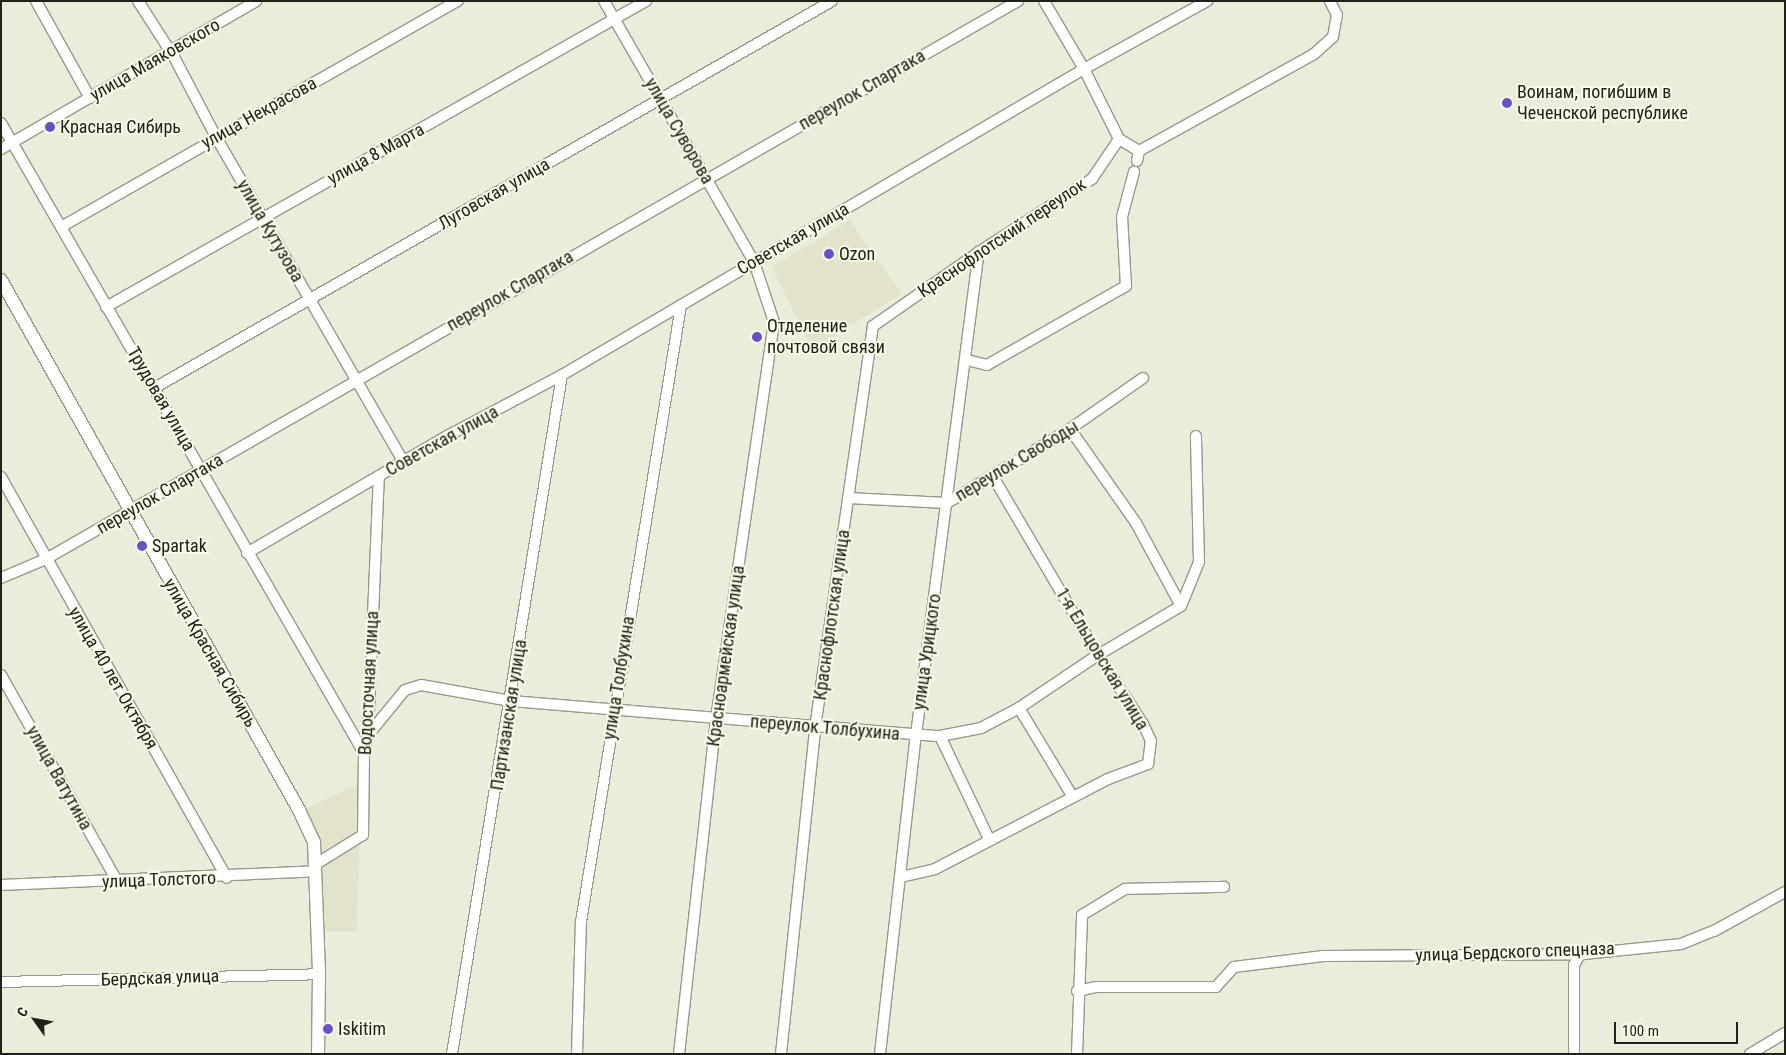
<!DOCTYPE html>
<meta charset="utf-8">
<style>
body{margin:0}
#map{position:relative;width:1786px;height:1055px;overflow:hidden;background:#ececdb;font-family:"Roboto Condensed",sans-serif}
div>[style]{position:absolute}
[style*='--x']{left:calc(var(--x)*1px);top:calc(var(--y)*1px);width:calc(var(--w)*1px);rotate:calc(var(--a)*1deg)}
.built>*{inset:0;background:#e2e3ca}
.roads{filter:drop-shadow(1px 0 #999989) drop-shadow(-1px 0 #999989) drop-shadow(0 1px #999989) drop-shadow(0 -1px #999989)}
.minor>*{height:10px;margin:-5px;padding:0 5px;transform-origin:5px;border-radius:5px;background:#fff}
.major>*{height:12px;margin:-6px;padding:0 6px;transform-origin:6px;border-radius:6px;background:#fff}
.dots>*{width:14px;height:14px;translate:-50% -50%;box-sizing:border-box;border:2px solid #f9fae8;border-radius:50%}
span{translate:-50% -50%;white-space:nowrap;text-align:center;line-height:1.15;-webkit-text-stroke:4px #f9fae8;paint-order:stroke}
.street-label{font-size:18px;color:#21211a}
.poi-label{font-size:18px;color:#21211a}
.left{translate:0 -50%;text-align:left}
.frame{position:absolute;inset:0;border:2px solid #21211a;pointer-events:none}
.north{position:absolute;left:10px;top:995px;width:50px;height:50px;-webkit-text-stroke:4px #f9fae8;paint-order:stroke;rotate:302deg;font-size:14px;font-weight:700;line-height:20px;text-align:center;color:#21211a}
.north::after{content:'';display:block;margin:auto;width:18px;height:22px;background:#21211a;clip-path:polygon(50% 0,100% 100%,50% 72%,0 100%)}
.scale{position:absolute;left:1614px;top:1022px;width:124px;height:22px;box-sizing:border-box;border:2px solid #21211a;border-top:0;padding-left:6px;font-size:15px;line-height:18px;white-space:nowrap;color:#21211a;-webkit-text-stroke:4px #f9fae8;paint-order:stroke}
</style>
<div id="map">
<div class="built">
<i style="clip-path:polygon(850px 220px,901px 294px,812px 350px,772px 267px)"></i>
<i style="clip-path:polygon(361px 783px,357px 931px,321px 931px,322px 848px,302px 810px)"></i>
</div>
<div class="roads">
<div class="minor">
<i style="--x:36;--y:1;--w:111;--a:60.9"></i>
<i style="--x:138;--y:1;--w:67;--a:57.3"></i>
<i style="--x:174;--y:57;--w:90;--a:62.3"></i>
<i style="--x:216;--y:137;--w:374;--a:60"></i>
<i style="--x:604;--y:1;--w:301;--a:60.1"></i>
<i style="--x:754;--y:262;--w:63;--a:71.6"></i>
<i style="--x:774;--y:322;--w:401;--a:98.3"></i>
<i style="--x:716;--y:719;--w:337;--a:96.3"></i>
<i style="--x:1044;--y:1;--w:79;--a:59.5"></i>
<i style="--x:1084;--y:69;--w:78;--a:63.4"></i>
<i style="--x:1119;--y:139;--w:23;--a:31"></i>
<i style="--x:1139;--y:151;--w:10;--a:101"></i>
<i style="--x:1;--y:123;--w:727;--a:60.05"></i>
<i style="--x:1;--y:149;--w:295;--a:-30.1"></i>
<i style="--x:1139;--y:151;--w:200;--a:-29"></i>
<i style="--x:1314;--y:54;--w:25;--a:-42"></i>
<i style="--x:1333;--y:37;--w:22;--a:-80"></i>
<i style="--x:1337;--y:15;--w:16;--a:-117"></i>
<i style="--x:61;--y:227;--w:457;--a:-29.7"></i>
<i style="--x:106;--y:307;--w:621;--a:-29.54"></i>
<i style="--x:967;--y:360;--w:21;--a:14"></i>
<i style="--x:987;--y:365;--w:160;--a:-29.6"></i>
<i style="--x:1126;--y:286;--w:69;--a:-93.3"></i>
<i style="--x:1122;--y:217;--w:47;--a:-75.1"></i>
<i style="--x:156;--y:387;--w:778;--a:-29.73"></i>
<i style="--x:1070;--y:429;--w:115;--a:54.9"></i>
<i style="--x:1136;--y:523;--w:94;--a:61.5"></i>
<i style="--x:1;--y:477;--w:460;--a:60.6"></i>
<i style="--x:848;--y:498;--w:99;--a:2.9"></i>
<i style="--x:947;--y:503;--w:144;--a:-31"></i>
<i style="--x:1070;--y:429;--w:89;--a:-34.9"></i>
<i style="--x:247;--y:553;--w:234;--a:-30.3"></i>
<i style="--x:449;--y:435;--w:128;--a:-28"></i>
<i style="--x:562;--y:375;--w:605;--a:-30.38"></i>
<i style="--x:1084;--y:69;--w:141;--a:-28.9"></i>
<i style="--x:1;--y:578;--w:49;--a:-22.9"></i>
<i style="--x:46;--y:559;--w:1121;--a:-29.86"></i>
<i style="--x:1181;--y:606;--w:48;--a:-67.8"></i>
<i style="--x:1199;--y:562;--w:126;--a:-91.4"></i>
<i style="--x:1;--y:675;--w:236;--a:60.6"></i>
<i style="--x:1019;--y:708;--w:104;--a:58.8"></i>
<i style="--x:368;--y:735;--w:58;--a:-50.6"></i>
<i style="--x:405;--y:690;--w:17;--a:-17"></i>
<i style="--x:421;--y:685;--w:91;--a:10.1"></i>
<i style="--x:511;--y:701;--w:430;--a:4.7"></i>
<i style="--x:940;--y:736;--w:42;--a:-11"></i>
<i style="--x:981;--y:728;--w:43;--a:-27.8"></i>
<i style="--x:1019;--y:708;--w:95;--a:-33.9"></i>
<i style="--x:1098;--y:655;--w:96;--a:-30.6"></i>
<i style="--x:940;--y:736;--w:114;--a:64.6"></i>
<i style="--x:316;--y:864;--w:55;--a:-31.7"></i>
<i style="--x:363;--y:835;--w:82;--a:-89.3"></i>
<i style="--x:364;--y:753;--w:18;--a:-77"></i>
<i style="--x:368;--y:735;--w:259;--a:-87.6"></i>
<i style="--x:901;--y:877;--w:35;--a:-13"></i>
<i style="--x:935;--y:869;--w:195;--a:-27.5"></i>
<i style="--x:1108;--y:779;--w:43;--a:-20.6"></i>
<i style="--x:1148;--y:764;--w:23;--a:-83"></i>
<i style="--x:1151;--y:741;--w:19;--a:-115"></i>
<i style="--x:1143;--y:724;--w:82;--a:-123.1"></i>
<i style="--x:1098;--y:655;--w:207;--a:-120.5"></i>
<i style="--x:1;--y:885;--w:315;--a:-2.5"></i>
<i style="--x:1;--y:982;--w:318;--a:-1.4"></i>
<i style="--x:1077;--y:991;--w:19;--a:-12"></i>
<i style="--x:1096;--y:987;--w:120;--a:0"></i>
<i style="--x:1216;--y:987;--w:27;--a:-48"></i>
<i style="--x:1234;--y:967;--w:90;--a:-7"></i>
<i style="--x:1323;--y:956;--w:261;--a:-0.4"></i>
<i style="--x:1584;--y:954;--w:98;--a:-5.9"></i>
<i style="--x:1681;--y:944;--w:35;--a:-22"></i>
<i style="--x:1714;--y:931;--w:81;--a:-28.8"></i>
<i style="--x:452;--y:1054;--w:688;--a:-80.8"></i>
<i style="--x:577;--y:1054;--w:132;--a:-88.3"></i>
<i style="--x:581;--y:922;--w:625;--a:-80.79"></i>
<i style="--x:781;--y:1054;--w:328;--a:-84"></i>
<i style="--x:815;--y:728;--w:406;--a:-81.8"></i>
<i style="--x:873;--y:326;--w:129;--a:-34.9"></i>
<i style="--x:979;--y:252;--w:135;--a:-32.9"></i>
<i style="--x:1092;--y:179;--w:48;--a:-56"></i>
<i style="--x:880;--y:1054;--w:321;--a:-83.6"></i>
<i style="--x:916;--y:735;--w:487;--a:-82.6"></i>
<i style="--x:1077;--y:1054;--w:139;--a:-87.9"></i>
<i style="--x:1082;--y:915;--w:50;--a:-31.2"></i>
<i style="--x:1125;--y:889;--w:99;--a:-1.2"></i>
<i style="--x:1574;--y:1054;--w:89;--a:-90"></i>
<i style="--x:1574;--y:965;--w:13;--a:-61"></i>
<i style="--x:1750;--y:1054;--w:41;--a:-31"></i>
</div>
<div class="major">
<i style="--x:1;--y:280;--w:608;--a:60.65"></i>
<i style="--x:299;--y:810;--w:35;--a:65"></i>
<i style="--x:314;--y:842;--w:132;--a:87.8"></i>
<i style="--x:319;--y:974;--w:80;--a:90.7"></i>
</div>
</div>
<div class="dots">
<i style="left:1507px;top:103px;background:#694fc8"></i>
<i style="left:50px;top:127px;background:#694fc8"></i>
<i style="left:829px;top:254px;background:#694fc8"></i>
<i style="left:757px;top:337px;background:#694fc8"></i>
<i style="left:142px;top:546px;background:#694fc8"></i>
<i style="left:328px;top:1029px;background:#694fc8"></i>
</div>
<div class="street-label">
<span style="left:155px;top:60px;rotate:-30deg">улица Маяковского</span>
<span style="left:862px;top:90px;rotate:-30deg">переулок Спартака</span>
<span style="left:259px;top:113px;rotate:-29deg">улица Некрасова</span>
<span style="left:679px;top:131px;rotate:60deg">улица Суворова</span>
<span style="left:376px;top:154px;rotate:-29deg">улица 8 Марта</span>
<span style="left:494px;top:194px;rotate:-30deg">Луговская улица</span>
<span style="left:270px;top:231px;rotate:60deg">улица Кутузова</span>
<span style="left:1002px;top:238px;rotate:-34deg">Краснофлотский переулок</span>
<span style="left:793px;top:239px;rotate:-30deg">Советская улица</span>
<span style="left:510px;top:291px;rotate:-30deg">переулок Спартака</span>
<span style="left:161px;top:399px;rotate:60deg">Трудовая улица</span>
<span style="left:442px;top:441px;rotate:-29deg">Советская улица</span>
<span style="left:1017px;top:461px;rotate:-31deg">переулок Свободы</span>
<span style="left:160px;top:494px;rotate:-30deg">переулок Спартака</span>
<span style="left:832px;top:615px;rotate:-82deg">Краснофлотская улица</span>
<span style="left:927px;top:652px;rotate:-82deg">улица Урицкого</span>
<span style="left:210px;top:653px;rotate:60deg">улица Красная Сибирь</span>
<span style="left:726px;top:656px;rotate:-82deg">Красноармейская улица</span>
<span style="left:1102px;top:659px;rotate:59deg">1-я Ельцовская улица</span>
<span style="left:113px;top:678px;rotate:60deg">улица 40 лет Октября</span>
<span style="left:619px;top:678px;rotate:-81deg">улица Толбухина</span>
<span style="left:369px;top:683px;rotate:-87deg">Водосточная улица</span>
<span style="left:509px;top:715px;rotate:-81deg">Партизанская улица</span>
<span style="left:825px;top:728px;rotate:5deg">переулок Толбухина</span>
<span style="left:59px;top:778px;rotate:61deg">улица Ватутина</span>
<span style="left:159px;top:880px;rotate:-2deg">улица Толстого</span>
<span style="left:1515px;top:952px;rotate:-2deg">улица Бердского спецназа</span>
<span style="left:160px;top:978px;rotate:-2deg">Бердская улица</span>
</div>
<div class="poi-label">
<span class="left" style="left:1517px;top:103px">Воинам, погибшим в<br>Чеченской республике</span>
<span class="left" style="left:60px;top:127px">Красная Сибирь</span>
<span class="left" style="left:839px;top:254px">Ozon</span>
<span class="left" style="left:767px;top:337px">Отделение<br>почтовой связи</span>
<span class="left" style="left:152px;top:546px">Spartak</span>
<span class="left" style="left:338px;top:1029px">Iskitim</span>
</div>
<div class="frame"></div>
<div class="north">С</div>
<div class="scale">100 m</div>
</div>
